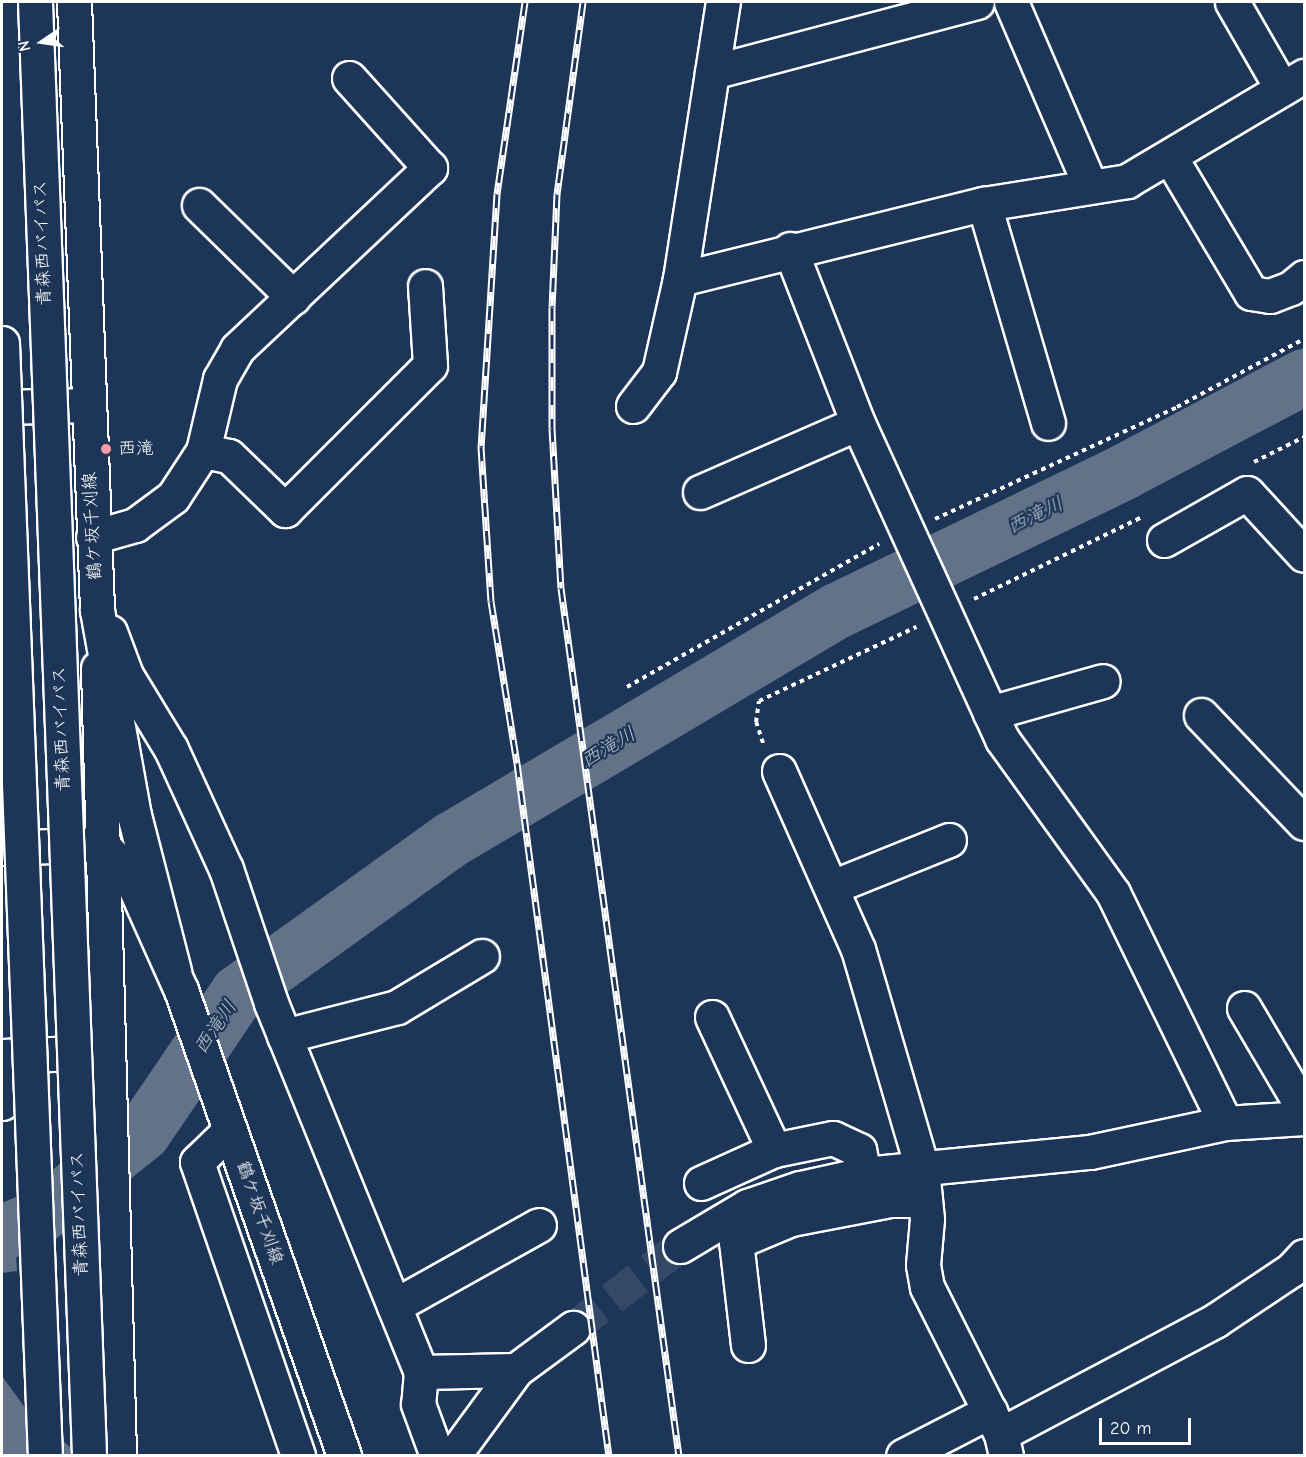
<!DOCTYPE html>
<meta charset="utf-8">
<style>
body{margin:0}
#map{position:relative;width:1306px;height:1457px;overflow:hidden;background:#1d3557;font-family:"Comic Neue","Klee One",sans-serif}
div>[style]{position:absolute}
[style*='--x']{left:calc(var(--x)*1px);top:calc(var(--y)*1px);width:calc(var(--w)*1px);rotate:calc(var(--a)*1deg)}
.water>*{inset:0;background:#617289}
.river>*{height:56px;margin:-28px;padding:0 28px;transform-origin:28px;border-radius:28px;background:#617289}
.minor-tunnel>*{height:33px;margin-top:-16.5px;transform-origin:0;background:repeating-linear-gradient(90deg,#344968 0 33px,transparent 0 49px)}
.path>*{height:4px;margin-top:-2px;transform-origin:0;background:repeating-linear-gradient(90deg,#fff 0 4.5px,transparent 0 9px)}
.roads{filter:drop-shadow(2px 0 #fff) drop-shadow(-2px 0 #fff) drop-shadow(0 2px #fff) drop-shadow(0 -2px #fff)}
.minor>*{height:33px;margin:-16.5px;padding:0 16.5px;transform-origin:16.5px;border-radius:16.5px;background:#1d3557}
.major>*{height:33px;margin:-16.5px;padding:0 16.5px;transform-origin:16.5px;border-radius:16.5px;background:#1d3557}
.rail>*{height:7px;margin-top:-3.5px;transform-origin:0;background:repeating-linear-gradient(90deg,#1d3557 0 14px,#fff 0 28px);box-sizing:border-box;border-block:2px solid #fff}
.bridges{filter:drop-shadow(2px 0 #fff) drop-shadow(-2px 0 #fff) drop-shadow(0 2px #fff) drop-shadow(0 -2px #fff)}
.highway-bridge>*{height:33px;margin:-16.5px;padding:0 16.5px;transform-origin:16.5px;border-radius:16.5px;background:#1d3557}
.dots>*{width:16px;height:16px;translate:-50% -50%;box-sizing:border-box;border:3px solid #1d3557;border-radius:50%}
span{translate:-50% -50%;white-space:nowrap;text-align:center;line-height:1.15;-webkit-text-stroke:4.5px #1d3557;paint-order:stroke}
.street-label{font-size:18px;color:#fff}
.poi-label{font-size:18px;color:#fff}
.left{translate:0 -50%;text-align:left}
.water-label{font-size:20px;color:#b8c0ca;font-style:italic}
.frame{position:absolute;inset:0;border:3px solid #fff;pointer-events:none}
.north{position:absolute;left:12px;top:12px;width:60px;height:60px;-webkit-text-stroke:4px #1d3557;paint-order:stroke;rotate:257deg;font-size:16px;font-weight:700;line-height:24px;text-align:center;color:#fff}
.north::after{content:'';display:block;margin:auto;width:21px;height:27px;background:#fff;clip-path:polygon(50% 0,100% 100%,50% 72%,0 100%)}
.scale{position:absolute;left:1099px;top:1418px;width:92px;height:27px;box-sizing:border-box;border:3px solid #fff;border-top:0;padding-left:8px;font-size:18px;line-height:21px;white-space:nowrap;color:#fff;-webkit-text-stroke:4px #1d3557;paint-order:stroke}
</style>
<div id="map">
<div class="water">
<i style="clip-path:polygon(13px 1210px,17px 1271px,2px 1273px,2px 1214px)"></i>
<i style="clip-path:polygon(2px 1376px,23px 1405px,79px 1455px,2px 1455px)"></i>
</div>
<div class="river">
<i style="--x:2;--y:1233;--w:37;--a:-22"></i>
<i style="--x:36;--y:1219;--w:137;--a:-38.8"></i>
<i style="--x:143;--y:1133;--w:169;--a:-55.8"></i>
<i style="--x:238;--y:993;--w:262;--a:-35.7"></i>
<i style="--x:451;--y:840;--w:449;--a:-30.7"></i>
<i style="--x:837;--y:611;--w:319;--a:-25.8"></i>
<i style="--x:1124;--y:472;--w:204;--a:-27.8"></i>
</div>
<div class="minor-tunnel">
<i style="--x:573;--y:1328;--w:135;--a:-37.5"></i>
</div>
<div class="path">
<i style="--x:1254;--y:462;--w:56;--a:-26.6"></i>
<i style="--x:935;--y:519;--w:267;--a:-24.8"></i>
<i style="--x:1177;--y:407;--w:144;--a:-28.2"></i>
<i style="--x:974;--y:599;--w:185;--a:-26"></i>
<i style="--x:627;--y:687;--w:290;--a:-29.6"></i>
<i style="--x:763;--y:743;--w:22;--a:-108"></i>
<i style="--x:756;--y:722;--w:21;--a:-82"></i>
<i style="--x:759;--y:701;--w:174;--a:-25.2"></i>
</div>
<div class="roads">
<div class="minor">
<i style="--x:1011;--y:2;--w:199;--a:66.7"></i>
<i style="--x:1232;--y:2;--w:100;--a:60.1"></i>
<i style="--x:712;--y:72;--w:274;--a:-14.8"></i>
<i style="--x:1170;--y:157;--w:158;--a:59.2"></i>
<i style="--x:1251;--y:293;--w:19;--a:9"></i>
<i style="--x:1270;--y:296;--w:22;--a:-21"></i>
<i style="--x:1291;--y:288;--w:17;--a:-40"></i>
<i style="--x:984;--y:204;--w:228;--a:73.7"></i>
<i style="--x:199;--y:205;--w:132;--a:44.4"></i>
<i style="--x:790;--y:249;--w:187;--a:68.7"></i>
<i style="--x:858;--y:423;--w:347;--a:65.5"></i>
<i style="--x:1002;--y:739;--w:190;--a:54.2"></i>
<i style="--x:1113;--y:893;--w:256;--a:64"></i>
<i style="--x:680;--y:279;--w:313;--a:-13.9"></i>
<i style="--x:984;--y:204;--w:145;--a:-9.1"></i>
<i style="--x:1127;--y:181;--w:206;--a:-30.7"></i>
<i style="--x:633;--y:406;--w:43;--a:-52.6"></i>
<i style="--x:659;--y:372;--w:95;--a:-77.3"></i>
<i style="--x:680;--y:279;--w:280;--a:-81.2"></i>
<i style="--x:2;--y:407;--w:86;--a:-1.3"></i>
<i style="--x:203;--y:451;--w:26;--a:11"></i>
<i style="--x:229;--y:456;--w:78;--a:44"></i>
<i style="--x:285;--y:510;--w:205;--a:-45"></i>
<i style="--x:430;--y:365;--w:79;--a:-93.6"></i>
<i style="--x:700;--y:492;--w:172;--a:-23.6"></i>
<i style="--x:93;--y:537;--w:44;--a:-15.9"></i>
<i style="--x:135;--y:525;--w:47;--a:-36.4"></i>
<i style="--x:173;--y:497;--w:55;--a:-56.9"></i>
<i style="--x:203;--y:451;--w:74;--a:-76.7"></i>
<i style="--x:220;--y:379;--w:34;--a:-60"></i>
<i style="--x:237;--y:349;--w:265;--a:-43.2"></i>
<i style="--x:430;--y:168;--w:121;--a:-132"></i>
<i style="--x:1164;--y:540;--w:95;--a:-29.5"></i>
<i style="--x:1247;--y:493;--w:84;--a:47.4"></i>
<i style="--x:110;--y:632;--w:46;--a:69.6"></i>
<i style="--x:126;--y:675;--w:87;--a:58.7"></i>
<i style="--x:171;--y:749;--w:132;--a:65.4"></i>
<i style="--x:226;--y:869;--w:141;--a:71.4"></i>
<i style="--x:271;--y:1003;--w:398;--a:67.9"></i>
<i style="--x:421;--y:1372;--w:32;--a:95"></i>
<i style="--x:418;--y:1404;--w:55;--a:69.9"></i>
<i style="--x:98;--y:668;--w:788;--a:88.47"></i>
<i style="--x:990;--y:713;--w:117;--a:-15.8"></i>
<i style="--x:1201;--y:715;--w:149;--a:46.4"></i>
<i style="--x:779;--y:771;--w:195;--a:66.1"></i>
<i style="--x:858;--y:949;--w:228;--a:73.7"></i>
<i style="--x:922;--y:1168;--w:51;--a:84.4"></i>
<i style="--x:927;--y:1219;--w:46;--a:95"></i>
<i style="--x:923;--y:1265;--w:22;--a:80"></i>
<i style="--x:927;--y:1287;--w:165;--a:63.3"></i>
<i style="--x:1001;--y:1434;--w:23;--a:77"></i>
<i style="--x:832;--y:887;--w:126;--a:-21.9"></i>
<i style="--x:1244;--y:1008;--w:118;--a:59.5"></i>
<i style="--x:712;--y:1017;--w:147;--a:65"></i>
<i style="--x:774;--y:1150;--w:60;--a:-11.5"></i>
<i style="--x:833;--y:1138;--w:29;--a:25"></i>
<i style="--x:859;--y:1150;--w:25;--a:78"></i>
<i style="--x:284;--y:1036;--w:117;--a:-14.4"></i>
<i style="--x:397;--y:1007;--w:99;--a:-31"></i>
<i style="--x:2;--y:1056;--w:100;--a:-2.3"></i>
<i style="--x:2;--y:1062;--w:41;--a:90"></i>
<i style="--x:230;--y:1130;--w:46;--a:135.9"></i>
<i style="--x:197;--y:1162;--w:311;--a:71"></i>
<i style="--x:701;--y:1183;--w:80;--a:-24.3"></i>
<i style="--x:680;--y:1246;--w:78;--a:-30.8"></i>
<i style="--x:747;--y:1206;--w:56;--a:-18.8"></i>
<i style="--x:800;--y:1188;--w:66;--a:-12.3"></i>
<i style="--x:864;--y:1174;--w:227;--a:-5.6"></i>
<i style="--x:1090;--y:1152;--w:138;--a:-12.1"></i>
<i style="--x:1225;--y:1123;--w:79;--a:-3.6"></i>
<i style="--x:394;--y:1306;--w:166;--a:-29.2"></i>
<i style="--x:748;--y:1345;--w:104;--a:-96.6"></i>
<i style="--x:736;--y:1242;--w:60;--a:-22.7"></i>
<i style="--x:791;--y:1219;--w:102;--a:-10.8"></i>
<i style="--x:891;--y:1200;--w:34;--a:0"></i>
<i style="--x:421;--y:1372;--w:95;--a:-1.2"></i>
<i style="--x:516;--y:1370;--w:71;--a:-36.4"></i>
<i style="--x:1001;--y:1434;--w:243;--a:-27.9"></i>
<i style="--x:1216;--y:1320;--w:90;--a:-33.7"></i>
<i style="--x:1291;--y:1270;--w:19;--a:-47"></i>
<i style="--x:453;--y:1456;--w:107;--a:-53.8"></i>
<i style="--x:903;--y:1456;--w:98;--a:-27.3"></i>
</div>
<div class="major">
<i style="--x:74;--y:2;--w:608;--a:87.83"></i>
<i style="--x:97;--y:610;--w:208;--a:79.8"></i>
<i style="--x:134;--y:815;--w:161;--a:75.6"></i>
<i style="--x:2;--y:848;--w:100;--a:-2.3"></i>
<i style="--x:102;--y:844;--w:40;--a:48"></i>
<i style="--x:129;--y:874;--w:127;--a:65.9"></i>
<i style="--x:181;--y:990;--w:494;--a:70.7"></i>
</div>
</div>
<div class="rail">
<i style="--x:525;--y:2;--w:194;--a:98.3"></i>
<i style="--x:497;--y:194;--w:254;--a:93.6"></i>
<i style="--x:481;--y:447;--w:154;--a:86.3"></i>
<i style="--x:491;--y:601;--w:164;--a:80.9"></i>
<i style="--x:517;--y:763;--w:699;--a:82.44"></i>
<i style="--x:583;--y:2;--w:194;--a:97.7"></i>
<i style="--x:557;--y:194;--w:113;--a:92.5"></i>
<i style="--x:552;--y:307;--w:121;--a:90"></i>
<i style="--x:552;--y:428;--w:160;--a:86.8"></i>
<i style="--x:561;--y:588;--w:876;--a:82.26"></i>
</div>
<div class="bridges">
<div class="highway-bridge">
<i style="--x:35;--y:2;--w:1455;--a:87.87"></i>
<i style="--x:2;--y:343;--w:1114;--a:87.79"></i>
</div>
</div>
<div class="dots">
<i style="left:106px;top:449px;background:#ff9aa2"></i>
</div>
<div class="street-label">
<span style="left:43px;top:243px;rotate:-92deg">青森西バイパス</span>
<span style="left:93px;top:526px;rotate:-93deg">鶴ケ坂千刈線</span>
<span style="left:62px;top:729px;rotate:-92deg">青森西バイパス</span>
<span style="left:259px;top:1213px;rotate:71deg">鶴ケ坂千刈線</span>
<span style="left:80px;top:1214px;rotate:-92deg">青森西バイパス</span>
</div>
<div class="poi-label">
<span class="left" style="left:118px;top:449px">西滝</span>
</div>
<div class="water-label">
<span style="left:1035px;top:515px;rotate:-26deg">西滝川</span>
<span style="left:608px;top:747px;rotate:-31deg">西滝川</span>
<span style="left:215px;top:1027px;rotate:-56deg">西滝川</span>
</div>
<div class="frame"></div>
<div class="north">N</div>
<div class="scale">20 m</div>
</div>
